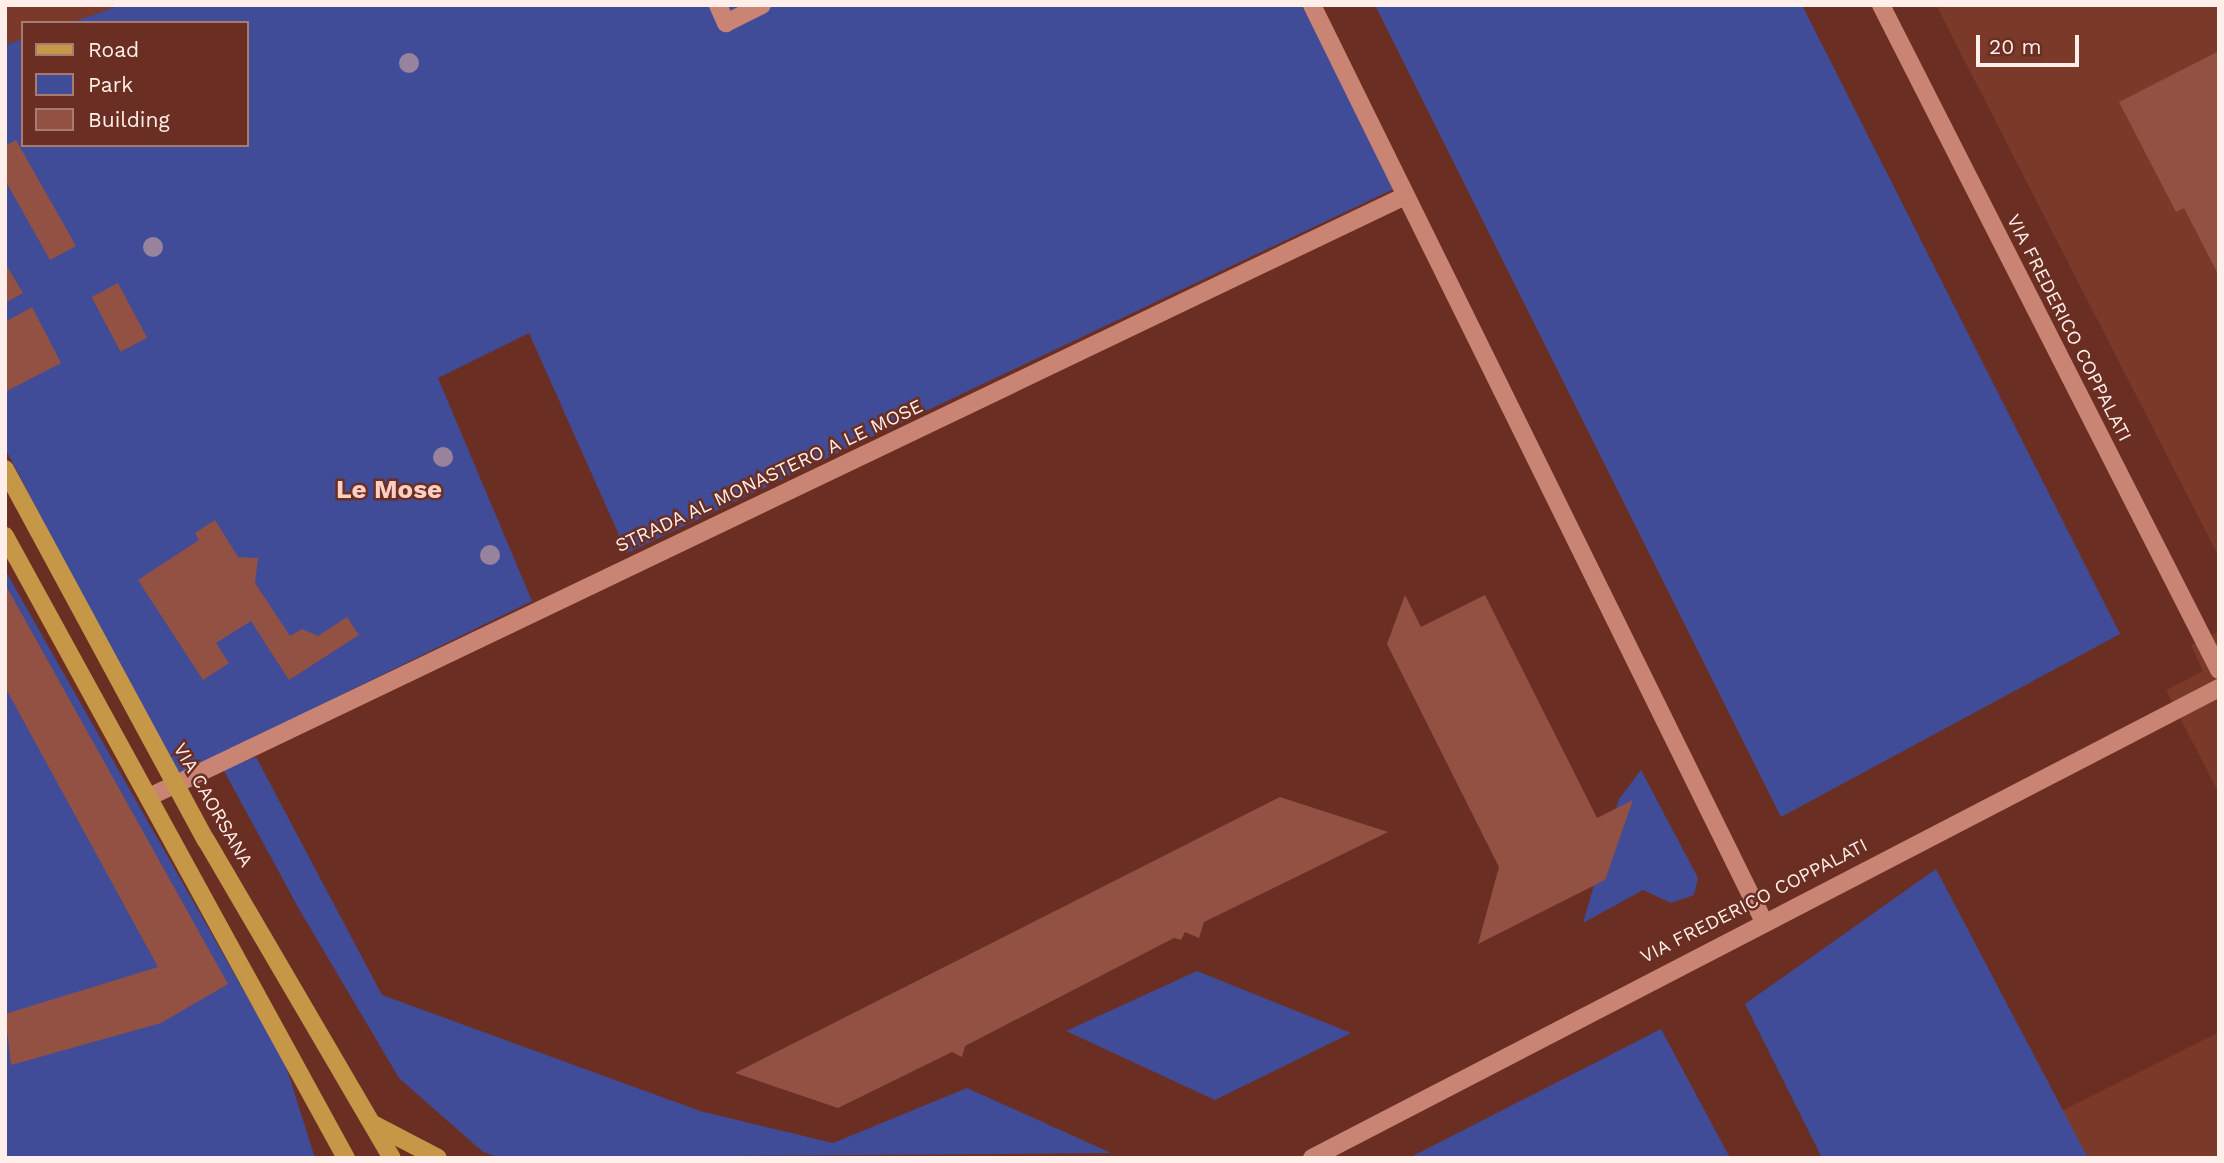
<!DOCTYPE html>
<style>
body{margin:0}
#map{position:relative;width:2224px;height:1163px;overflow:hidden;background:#6b2e22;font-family:"Work Sans",sans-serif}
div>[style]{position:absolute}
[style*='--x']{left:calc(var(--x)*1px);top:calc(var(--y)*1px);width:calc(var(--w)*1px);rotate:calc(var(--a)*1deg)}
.built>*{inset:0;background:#7b392a}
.green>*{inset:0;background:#404c97}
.building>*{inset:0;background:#925143;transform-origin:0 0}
.street>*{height:18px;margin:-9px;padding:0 9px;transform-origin:9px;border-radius:9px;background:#ca8474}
.primary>*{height:18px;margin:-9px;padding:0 9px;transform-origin:9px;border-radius:9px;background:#c69746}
.trees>*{width:20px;height:20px;margin:-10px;border-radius:50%;background:#97839b}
span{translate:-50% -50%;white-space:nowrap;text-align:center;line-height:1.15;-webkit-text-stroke:5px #6b2e22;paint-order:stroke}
.street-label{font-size:19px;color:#ffefeb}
.district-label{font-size:26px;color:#fccfc4;font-weight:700}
.frame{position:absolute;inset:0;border:7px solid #ffefeb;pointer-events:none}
.legend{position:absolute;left:21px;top:21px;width:228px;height:126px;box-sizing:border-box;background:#6b2e22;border:2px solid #a67b72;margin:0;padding:9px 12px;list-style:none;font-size:21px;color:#ffefeb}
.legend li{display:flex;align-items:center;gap:14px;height:35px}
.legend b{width:35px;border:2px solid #a67b72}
.scale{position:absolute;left:1976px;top:35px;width:103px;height:32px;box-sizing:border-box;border:4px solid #ffefeb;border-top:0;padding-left:9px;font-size:21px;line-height:24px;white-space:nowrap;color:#ffefeb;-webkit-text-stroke:5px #6b2e22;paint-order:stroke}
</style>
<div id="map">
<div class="built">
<i style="clip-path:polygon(5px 5px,121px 5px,70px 23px,23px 23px,23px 39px,5px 45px)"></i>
<i style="clip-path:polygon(1936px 5px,2219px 5px,2219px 557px)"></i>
<i style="clip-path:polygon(2219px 631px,2219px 794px,2166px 690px,2203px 671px,2191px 645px)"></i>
<i style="clip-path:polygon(2219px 1032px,2219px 1158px,2083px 1158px,2059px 1112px)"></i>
</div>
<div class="green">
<i style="clip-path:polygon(121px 5px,1311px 5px,1402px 185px,627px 553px,529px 333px,438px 378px,532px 601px,175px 777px,5px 448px,5px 45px,23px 39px,23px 145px,247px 145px,247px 23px,70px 23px)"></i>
<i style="clip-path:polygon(1375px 5px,1802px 5px,2120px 634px,1781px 817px)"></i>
<i style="clip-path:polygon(5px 570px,285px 1063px,315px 1158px,5px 1158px)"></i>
<i style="clip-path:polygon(256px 757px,382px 995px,700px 1111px,833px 1143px,967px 1088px,1111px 1153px,501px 1158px,483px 1152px,399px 1078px,299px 909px,223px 769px)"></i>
<i style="clip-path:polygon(1641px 770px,1698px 878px,1694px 895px,1671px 903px,1643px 890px,1583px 923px,1619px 799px)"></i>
<i style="clip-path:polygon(1936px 869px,2088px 1158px,1822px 1158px,1745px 1004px)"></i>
<i style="clip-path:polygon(1197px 971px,1351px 1033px,1215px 1100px,1066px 1031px)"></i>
<i style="clip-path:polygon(1661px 1029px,1730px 1158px,1409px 1158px)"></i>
</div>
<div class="building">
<i style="clip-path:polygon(2219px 51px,2219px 276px,2184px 208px,2176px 212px,2119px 102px)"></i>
<i style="clip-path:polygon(16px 140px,76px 246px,50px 260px,5px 180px,5px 146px)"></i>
<i style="clip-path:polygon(5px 263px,23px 293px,5px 303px)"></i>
<i style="left:118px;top:283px;width:62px;height:30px;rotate:62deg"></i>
<i style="clip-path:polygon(32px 307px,61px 363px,5px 392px,5px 322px)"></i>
<i style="clip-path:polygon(215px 520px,238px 557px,258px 558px,255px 583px,290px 636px,302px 629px,318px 636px,347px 617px,359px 635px,289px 680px,251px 621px,216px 643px,229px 663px,203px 680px,138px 580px,199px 540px,195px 533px)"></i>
<i style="clip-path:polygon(5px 584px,228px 984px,161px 1023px,11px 1065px,5px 1014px,158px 967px,5px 687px)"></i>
<i style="clip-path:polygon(1405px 595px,1421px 627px,1485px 595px,1597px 818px,1633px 800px,1605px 880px,1478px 944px,1499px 867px,1387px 644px)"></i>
<i style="clip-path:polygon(1280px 797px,1388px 832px,1204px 922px,1199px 938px,1185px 932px,1181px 940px,1174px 938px,965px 1046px,962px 1057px,952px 1052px,838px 1108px,735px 1073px)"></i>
</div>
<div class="street">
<i style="--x:718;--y:5;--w:20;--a:66"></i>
<i style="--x:726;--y:23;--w:40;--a:-26.6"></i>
<i style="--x:1312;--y:5;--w:1020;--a:63.76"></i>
<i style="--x:1881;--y:5;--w:746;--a:63.06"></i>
<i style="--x:151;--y:796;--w:1390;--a:-25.57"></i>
<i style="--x:1312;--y:1158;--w:1022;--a:-27.39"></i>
</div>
<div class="primary">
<i style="--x:5;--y:469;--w:422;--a:61.6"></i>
<i style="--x:206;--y:840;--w:368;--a:59.7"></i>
<i style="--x:5;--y:536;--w:709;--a:61.27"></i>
<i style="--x:373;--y:1124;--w:73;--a:27.6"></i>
</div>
<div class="trees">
<i style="left:409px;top:63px"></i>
<i style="left:153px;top:247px"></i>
<i style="left:443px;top:457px"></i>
<i style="left:490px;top:555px"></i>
</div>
<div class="street-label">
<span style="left:2069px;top:328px;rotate:63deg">VIA FREDERICO COPPALATI</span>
<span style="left:769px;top:476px;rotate:-25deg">STRADA AL MONASTERO A LE MOSE</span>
<span style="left:213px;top:805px;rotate:60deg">VIA CAORSANA</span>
<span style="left:1754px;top:901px;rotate:-27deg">VIA FREDERICO COPPALATI</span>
</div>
<div class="district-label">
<span style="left:389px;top:490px">Le Mose</span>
</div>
<div class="frame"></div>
<ul class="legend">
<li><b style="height:9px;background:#c69746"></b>Road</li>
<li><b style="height:19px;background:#404c97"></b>Park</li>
<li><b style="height:19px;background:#925143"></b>Building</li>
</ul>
<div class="scale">20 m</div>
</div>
